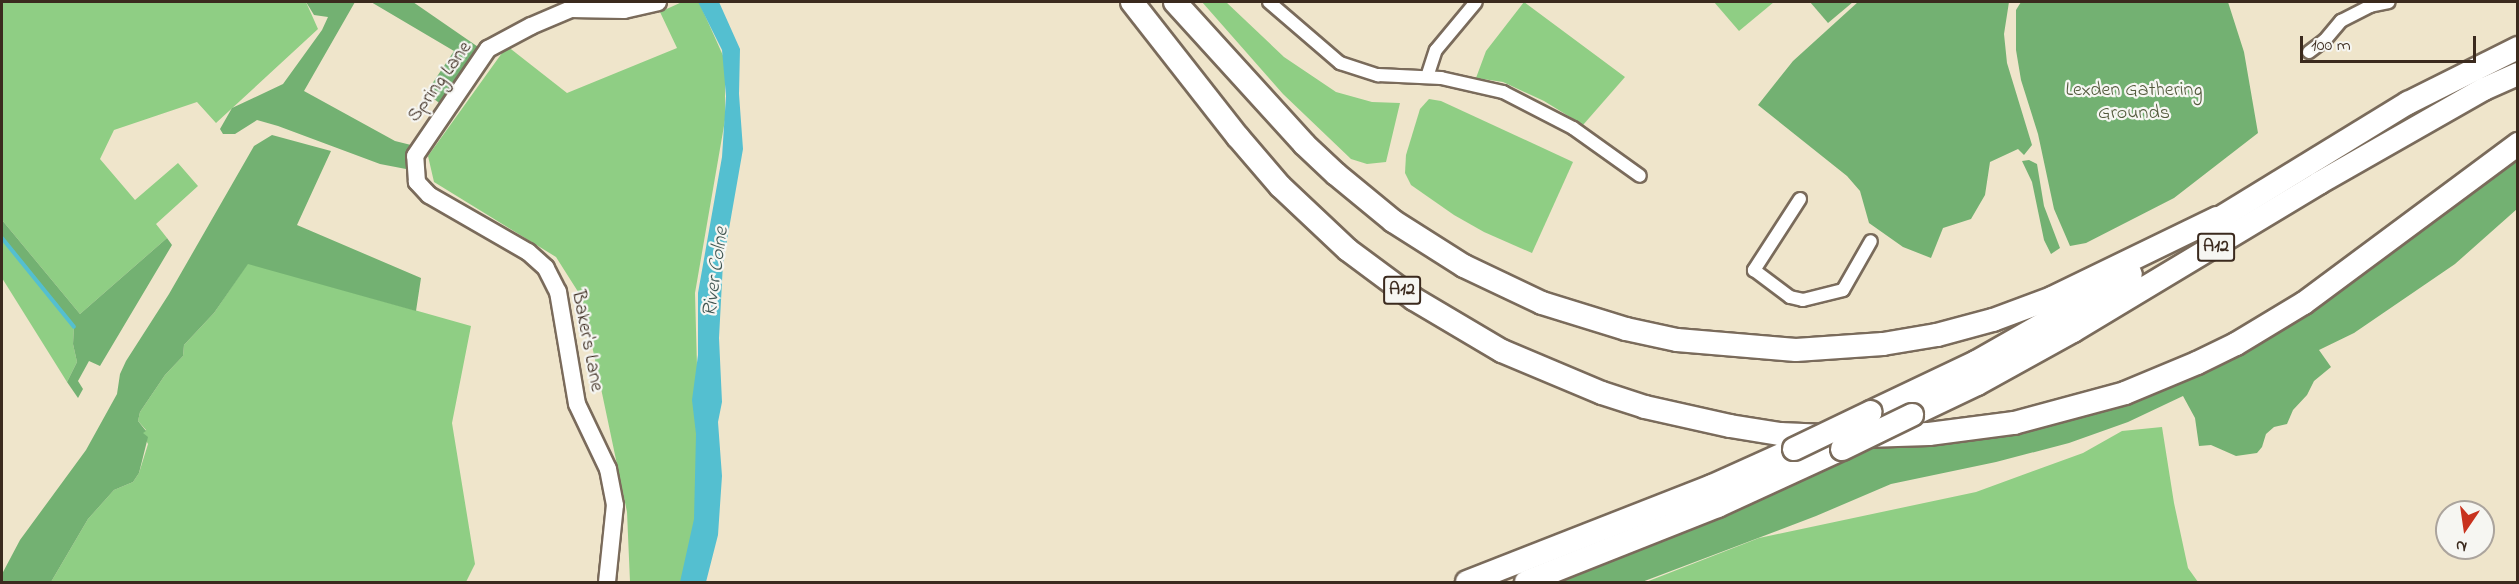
<!DOCTYPE html>
<style>
body{margin:0}
#map{position:relative;width:2519px;height:584px;overflow:hidden;background:#efe5cb;font-family:"Indie Flower",sans-serif}
div>[style]{position:absolute}
[style*='--x']{left:calc(var(--x)*1px);top:calc(var(--y)*1px);width:calc(var(--w)*1px);rotate:calc(var(--a)*1deg)}
.green>*{inset:0;background:#8fce84}
.forest>*{inset:0;background:#73b172}
.water>*{inset:0;background:#54bfd0}
.stream>*{height:4px;margin:-2px;padding:0 2px;transform-origin:2px;border-radius:2px;background:#54bfd0}
.roads{filter:drop-shadow(2px 0 #7a6b5b) drop-shadow(-2px 0 #7a6b5b) drop-shadow(0 2px #7a6b5b) drop-shadow(0 -2px #7a6b5b)}
.street>*{height:12px;margin:-6px;padding:0 6px;transform-origin:6px;border-radius:6px;background:#fff}
.secondary>*{height:16px;margin:-8px;padding:0 8px;transform-origin:8px;border-radius:8px;background:#fff}
.highway>*{height:22px;margin:-11px;padding:0 11px;transform-origin:11px;border-radius:11px;background:#fff}
.bridges{filter:drop-shadow(2px 0 #7a6b5b) drop-shadow(-2px 0 #7a6b5b) drop-shadow(0 2px #7a6b5b) drop-shadow(0 -2px #7a6b5b)}
.highway-bridge>*{height:22px;margin:-11px;padding:0 11px;transform-origin:11px;border-radius:11px;background:#fff}
span{translate:-50% -50%;white-space:nowrap;text-align:center;line-height:1.15;-webkit-text-stroke:4.5px #f6f6f2;paint-order:stroke}
.shield-label span{padding:2px 4px;background:#f6f6f2;border:2px solid;border-radius:4px;-webkit-text-stroke-width:0}
.shield-label{font-size:18px;color:#3b2a1e;font-weight:700}
.street-label{font-size:20px;color:#3b2a1e}
.park-label{font-size:20px;color:#545b3d}
.water-label{font-size:21px;color:#425753;font-style:italic}
.frame{position:absolute;inset:0;border:3px solid #3b2a1e;pointer-events:none}
.north{position:absolute;left:2435px;top:500px;width:60px;height:60px;box-sizing:border-box;background:#f6f6f2;border:2px solid #aba49d;border-radius:50%;rotate:193deg;font-size:16px;font-weight:700;line-height:24px;text-align:center;color:#3b2a1e}
.north::after{content:'';display:block;margin:auto;width:21px;height:27px;background:#c8321e;clip-path:polygon(50% 0,100% 100%,50% 72%,0 100%)}
.scale{position:absolute;left:2300px;top:36px;width:176px;height:27px;box-sizing:border-box;border:3px solid #3b2a1e;border-top:0;padding-left:8px;font-size:18px;line-height:21px;white-space:nowrap;color:#3b2a1e;-webkit-text-stroke:4px #f6f6f2;paint-order:stroke}
</style>
<div id="map">
<div class="green">
<i style="clip-path:polygon(2px 2px,306px 2px,318px 29px,216px 123px,197px 102px,114px 130px,100px 159px,135px 200px,178px 163px,198px 186px,156px 224px,167px 238px,80px 314px,2px 220px)"></i>
<i style="clip-path:polygon(682px 2px,699px 2px,725px 60px,725px 120px,695px 293px,701px 513px,683px 582px,630px 582px,627px 512px,582px 298px,556px 257px,434px 182px,428px 156px,507px 46px,567px 93px,677px 48px,660px 12px)"></i>
<i style="clip-path:polygon(1202px 2px,1226px 2px,1284px 57px,1336px 92px,1372px 102px,1400px 103px,1386px 162px,1367px 164px,1351px 159px,1283px 94px)"></i>
<i style="clip-path:polygon(1524px 2px,1625px 77px,1583px 125px,1544px 101px,1503px 82px,1476px 78px,1486px 51px)"></i>
<i style="clip-path:polygon(1714px 2px,1774px 2px,1739px 31px)"></i>
<i style="clip-path:polygon(1429px 99px,1441px 101px,1573px 162px,1532px 253px,1484px 232px,1454px 215px,1411px 185px,1405px 173px,1406px 155px,1420px 109px)"></i>
<i style="clip-path:polygon(2px 237px,74px 327px,73px 344px,77px 362px,67px 382px,2px 278px)"></i>
<i style="clip-path:polygon(248px 263px,471px 326px,452px 423px,475px 564px,466px 582px,51px 582px,88px 519px,114px 490px,133px 482px,139px 473px,148px 444px,142px 433px,146px 430px,138px 421px,140px 412px,165px 375px,183px 356px,184px 345px,214px 313px)"></i>
<i style="clip-path:polygon(2162px 427px,2174px 503px,2188px 568px,2198px 582px,1646px 582px,1759px 538px,1976px 492px,2083px 453px,2122px 431px)"></i>
</div>
<div class="forest">
<i style="clip-path:polygon(306px 2px,355px 2px,304px 91px,395px 141px,415px 146px,406px 169px,380px 164px,278px 126px,257px 120px,235px 134px,223px 134px,220px 129px,232px 108px,283px 84px,322px 30px,328px 17px,314px 15px)"></i>
<i style="clip-path:polygon(371px 2px,413px 2px,484px 51px,446px 108px,426px 93px,454px 51px)"></i>
<i style="clip-path:polygon(1810px 2px,1853px 2px,1828px 23px)"></i>
<i style="clip-path:polygon(1858px 2px,2009px 2px,2004px 34px,2007px 63px,2032px 145px,2024px 155px,2018px 149px,1990px 162px,1985px 195px,1971px 219px,1943px 228px,1931px 258px,1903px 247px,1869px 223px,1860px 191px,1847px 176px,1758px 105px,1793px 61px)"></i>
<i style="clip-path:polygon(2021px 2px,2228px 2px,2244px 52px,2258px 133px,2174px 198px,2086px 243px,2070px 246px,2054px 209px,2038px 134px,2021px 80px,2016px 50px,2016px 10px)"></i>
<i style="clip-path:polygon(272px 135px,331px 151px,297px 225px,421px 278px,416px 311px,248px 264px,214px 313px,184px 345px,183px 356px,165px 375px,140px 412px,138px 421px,146px 431px,143px 433px,148px 437px,139px 473px,133px 482px,114px 490px,88px 519px,51px 582px,2px 582px,2px 574px,20px 540px,86px 450px,117px 394px,120px 374px,126px 361px,169px 294px,254px 146px)"></i>
<i style="clip-path:polygon(2517px 150px,2517px 209px,2455px 264px,2354px 333px,2319px 350px,2331px 367px,2314px 381px,2307px 395px,2293px 410px,2287px 424px,2274px 427px,2266px 434px,2262px 447px,2257px 453px,2236px 456px,2211px 445px,2199px 446px,2195px 418px,2183px 396px,2128px 422px,2069px 443px,1996px 462px,1891px 484px,1816px 516px,1642px 582px,1546px 582px,1864px 447px,1930px 436px,2177px 376px)"></i>
<i style="clip-path:polygon(2029px 160px,2037px 164px,2044px 206px,2060px 248px,2051px 254px,2044px 240px,2032px 182px,2022px 161px)"></i>
<i style="clip-path:polygon(2px 220px,80px 314px,167px 238px,172px 245px,100px 366px,89px 361px,78px 381px,83px 389px,78px 398px,67px 382px,77px 362px,73px 344px,74px 327px,2px 237px)"></i>
</div>
<div class="water">
<i style="clip-path:polygon(698px 2px,719px 2px,740px 49px,739px 94px,743px 149px,723px 263px,719px 338px,722px 402px,718px 422px,722px 476px,718px 535px,706px 582px,680px 582px,694px 519px,696px 434px,692px 400px,698px 355px,698px 293px,722px 157px,726px 96px,722px 50px)"></i>
</div>
<div class="stream">
<i style="--x:2;--y:238;--w:114;--a:51"></i>
</div>
<div class="roads">
<div class="street">
<i style="--x:1269;--y:2;--w:94;--a:40.7"></i>
<i style="--x:1340;--y:63;--w:40;--a:18"></i>
<i style="--x:1378;--y:75;--w:63;--a:2.7"></i>
<i style="--x:1441;--y:78;--w:64;--a:12.7"></i>
<i style="--x:1503;--y:92;--w:79;--a:27.2"></i>
<i style="--x:1573;--y:128;--w:82;--a:35.6"></i>
<i style="--x:2309;--y:52;--w:20;--a:-37"></i>
<i style="--x:2325;--y:40;--w:25;--a:-50"></i>
<i style="--x:2341;--y:21;--w:33;--a:-27"></i>
<i style="--x:2370;--y:6;--w:19;--a:-12"></i>
<i style="--x:1427;--y:77;--w:28;--a:-72"></i>
<i style="--x:1436;--y:50;--w:62;--a:-50.2"></i>
<i style="--x:1800;--y:199;--w:85;--a:122.9"></i>
<i style="--x:1754;--y:270;--w:45;--a:36.9"></i>
<i style="--x:1790;--y:297;--w:13;--a:13"></i>
<i style="--x:1803;--y:300;--w:41;--a:-14"></i>
<i style="--x:1843;--y:290;--w:56;--a:-60.3"></i>
</div>
<div class="secondary">
<i style="--x:607;--y:582;--w:77;--a:-84.1"></i>
<i style="--x:615;--y:505;--w:37;--a:-101"></i>
<i style="--x:608;--y:469;--w:72;--a:-115.5"></i>
<i style="--x:577;--y:404;--w:114;--a:-99.6"></i>
<i style="--x:558;--y:292;--w:27;--a:-117"></i>
<i style="--x:546;--y:268;--w:24;--a:-138"></i>
<i style="--x:528;--y:252;--w:114;--a:-150.1"></i>
<i style="--x:429;--y:195;--w:18;--a:-133"></i>
<i style="--x:417;--y:182;--w:26;--a:-94"></i>
<i style="--x:415;--y:156;--w:130;--a:-55.7"></i>
<i style="--x:488;--y:49;--w:49;--a:-28.1"></i>
<i style="--x:531;--y:26;--w:43;--a:-23"></i>
<i style="--x:571;--y:9;--w:53;--a:1.1"></i>
<i style="--x:624;--y:10;--w:35;--a:-13"></i>
</div>
<div class="highway">
<i style="--x:1132;--y:2;--w:172;--a:51.9"></i>
<i style="--x:1238;--y:137;--w:65;--a:49.4"></i>
<i style="--x:1280;--y:186;--w:93;--a:43.3"></i>
<i style="--x:1348;--y:250;--w:82;--a:36.6"></i>
<i style="--x:1414;--y:299;--w:102;--a:30.6"></i>
<i style="--x:1502;--y:351;--w:108;--a:22.8"></i>
<i style="--x:1602;--y:393;--w:45;--a:18"></i>
<i style="--x:1645;--y:407;--w:87;--a:12.6"></i>
<i style="--x:1730;--y:426;--w:51;--a:9.1"></i>
<i style="--x:1780;--y:434;--w:47;--a:2.4"></i>
<i style="--x:1175;--y:2;--w:192;--a:47.7"></i>
<i style="--x:1304;--y:144;--w:44;--a:43.2"></i>
<i style="--x:1336;--y:174;--w:74;--a:39.5"></i>
<i style="--x:1393;--y:221;--w:84;--a:32.4"></i>
<i style="--x:1464;--y:266;--w:86;--a:25.4"></i>
<i style="--x:1542;--y:303;--w:88;--a:17.2"></i>
<i style="--x:1626;--y:329;--w:52;--a:12.2"></i>
<i style="--x:1677;--y:340;--w:119;--a:4.8"></i>
<i style="--x:1796;--y:350;--w:87;--a:-3.9"></i>
<i style="--x:1883;--y:344;--w:55;--a:-9.5"></i>
<i style="--x:1937;--y:335;--w:58;--a:-15"></i>
<i style="--x:1993;--y:320;--w:63;--a:-20.4"></i>
<i style="--x:2052;--y:298;--w:183;--a:-25.9"></i>
<i style="--x:2207;--y:226;--w:236;--a:-31.5"></i>
<i style="--x:2408;--y:103;--w:123;--a:-26.6"></i>
<i style="--x:1871;--y:412;--w:116;--a:-25.5"></i>
<i style="--x:1976;--y:362;--w:178;--a:-29.6"></i>
<i style="--x:1912;--y:415;--w:72;--a:-25.5"></i>
<i style="--x:1977;--y:384;--w:110;--a:-28.9"></i>
<i style="--x:2073;--y:331;--w:287;--a:-31"></i>
<i style="--x:2319;--y:183;--w:190;--a:-29.7"></i>
<i style="--x:2484;--y:89;--w:37;--a:-24"></i>
<i style="--x:1866;--y:436;--w:63;--a:-1.8"></i>
<i style="--x:1929;--y:434;--w:86;--a:-7.4"></i>
<i style="--x:2014;--y:423;--w:115;--a:-15.1"></i>
<i style="--x:2125;--y:393;--w:78;--a:-22.6"></i>
<i style="--x:2197;--y:363;--w:43;--a:-26"></i>
<i style="--x:2236;--y:344;--w:79;--a:-31.1"></i>
<i style="--x:2304;--y:303;--w:267;--a:-36.6"></i>
<i style="--x:1467;--y:582;--w:263;--a:-21.4"></i>
<i style="--x:1712;--y:486;--w:90;--a:-24.3"></i>
<i style="--x:1526;--y:582;--w:206;--a:-21.6"></i>
<i style="--x:1718;--y:506;--w:136;--a:-24.7"></i>
</div>
</div>
<div class="bridges">
<div class="highway-bridge">
<i style="--x:1794;--y:449;--w:85;--a:-25.7"></i>
<i style="--x:1842;--y:449;--w:78;--a:-25.9"></i>
</div>
</div>
<div class="shield-label">
<span style="left:2216px;top:247px">A12</span>
<span style="left:1402px;top:290px">A12</span>
</div>
<div class="street-label">
<span style="left:440px;top:82px;rotate:-54deg">Spring Lane</span>
<span style="left:587px;top:341px;rotate:79deg">Baker's Lane</span>
</div>
<div class="park-label">
<span style="left:2134px;top:102px">Lexden Gathering<br>Grounds</span>
</div>
<div class="water-label">
<span style="left:716px;top:272px;rotate:-82deg">River Colne</span>
</div>
<div class="frame"></div>
<div class="north">N</div>
<div class="scale">100 m</div>
</div>
